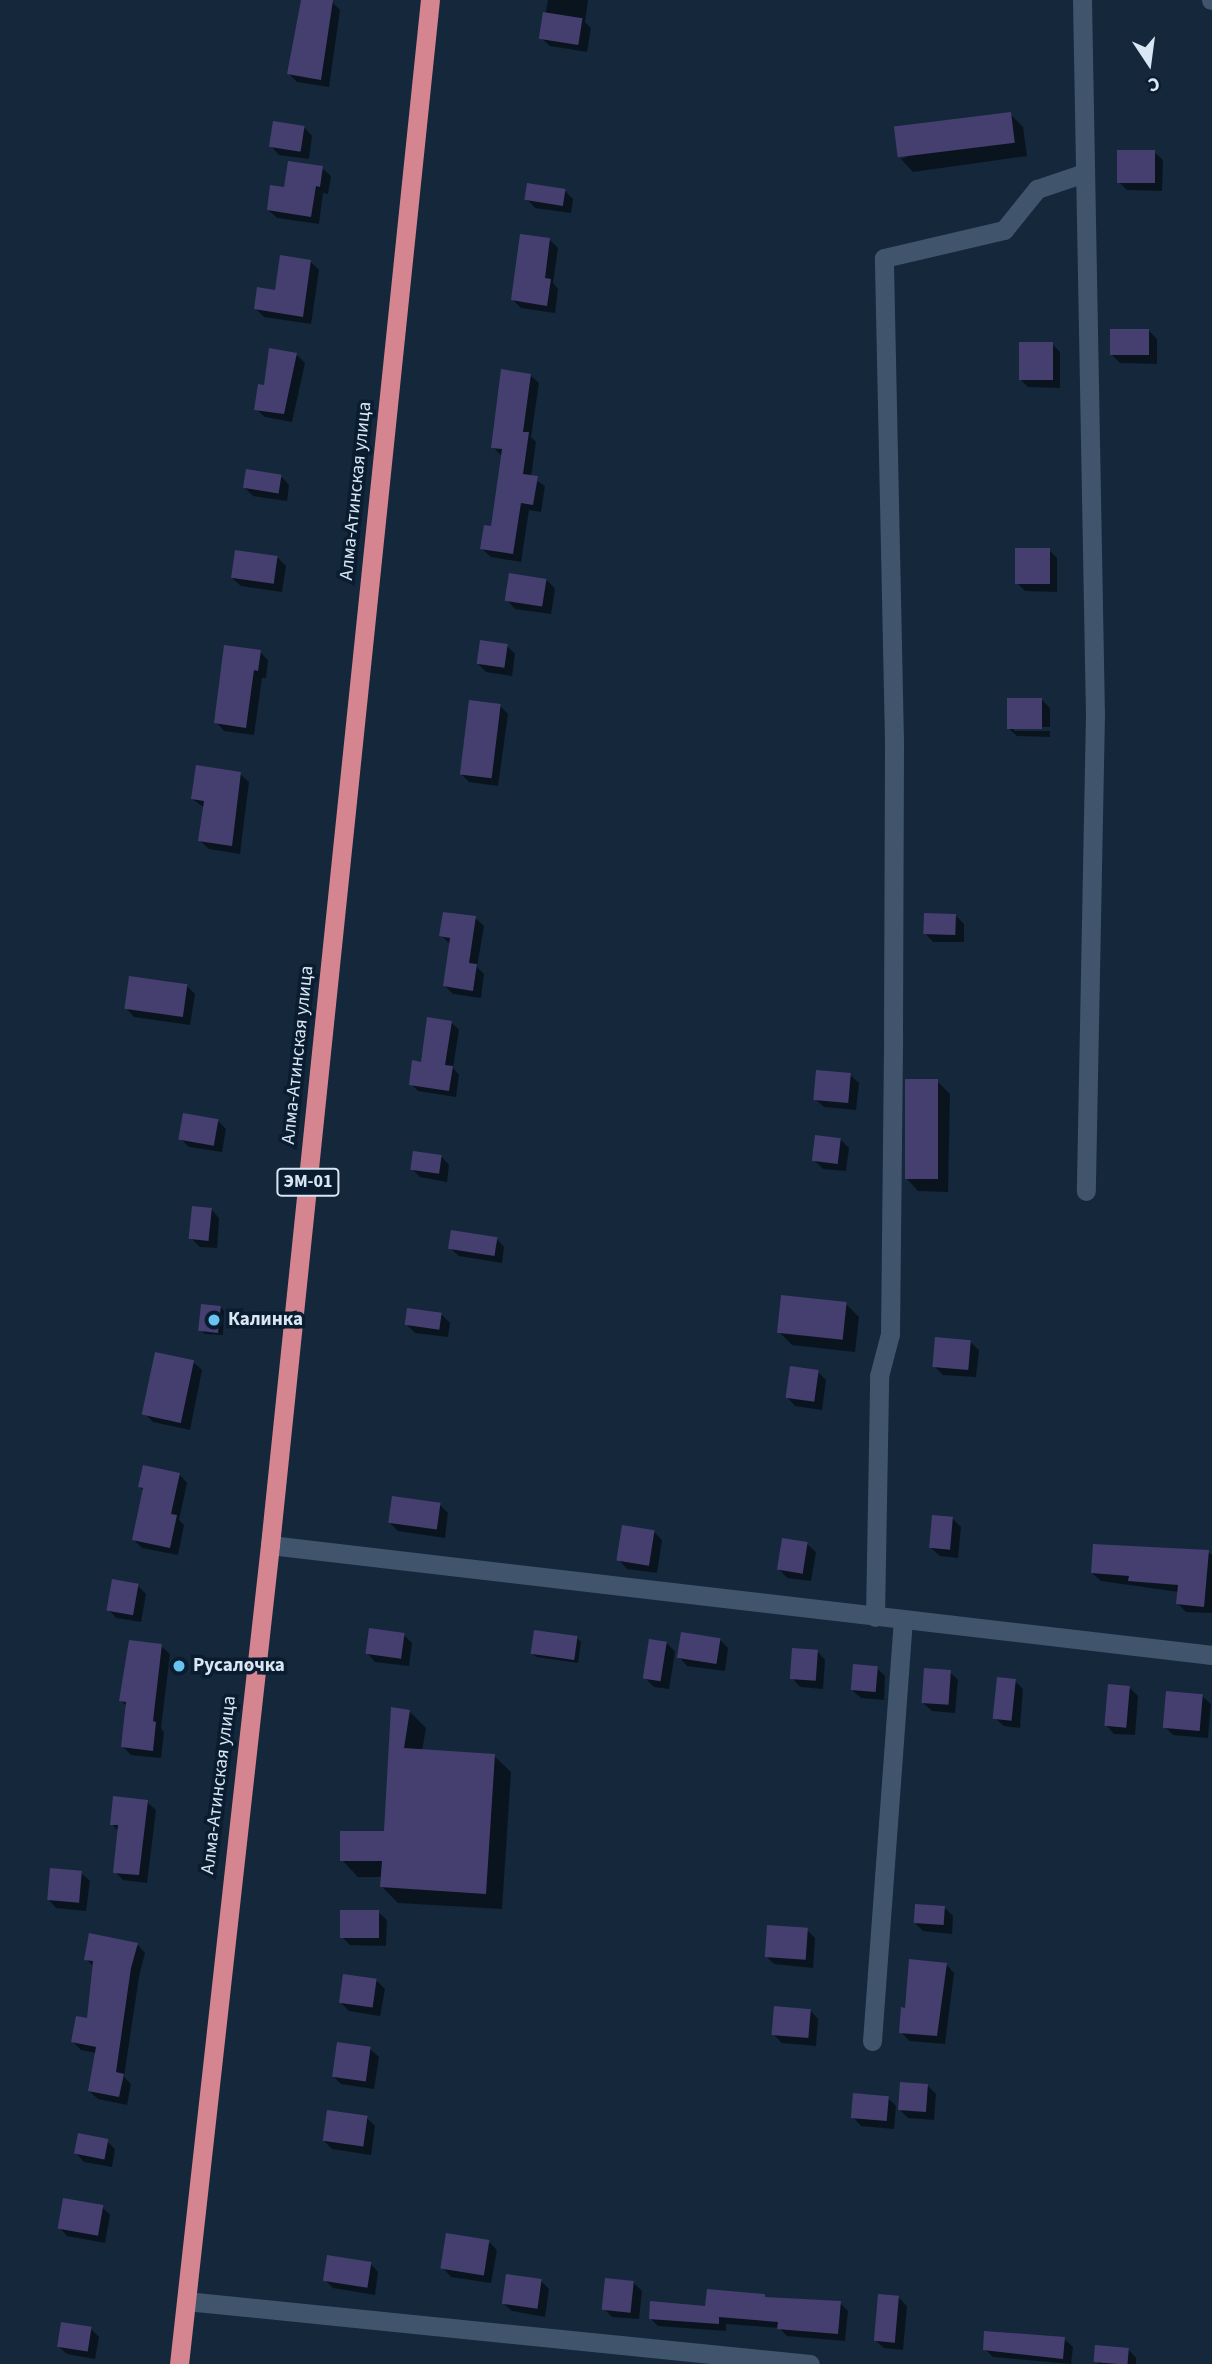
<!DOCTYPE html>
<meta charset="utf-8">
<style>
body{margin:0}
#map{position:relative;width:1212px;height:2364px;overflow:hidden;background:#14273b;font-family:"Source Sans 3",sans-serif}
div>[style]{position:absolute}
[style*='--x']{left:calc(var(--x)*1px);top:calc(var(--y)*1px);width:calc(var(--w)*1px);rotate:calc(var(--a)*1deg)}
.shadow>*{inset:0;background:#0007}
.building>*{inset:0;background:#453f6f;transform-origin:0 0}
.minor>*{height:19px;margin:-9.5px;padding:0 9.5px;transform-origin:9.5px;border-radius:9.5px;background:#40546b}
.trunk>*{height:19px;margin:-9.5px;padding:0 9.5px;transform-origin:9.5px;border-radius:9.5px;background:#d58590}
.dots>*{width:19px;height:19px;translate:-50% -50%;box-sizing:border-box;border:4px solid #0a1d30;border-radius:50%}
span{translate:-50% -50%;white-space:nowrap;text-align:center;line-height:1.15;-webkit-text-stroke:7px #0a1d30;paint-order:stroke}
.shield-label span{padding:2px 5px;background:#0a1d30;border:2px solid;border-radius:5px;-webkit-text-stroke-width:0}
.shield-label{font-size:18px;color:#d9e6f3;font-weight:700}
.street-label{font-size:19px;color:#d9e6f3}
.poi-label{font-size:19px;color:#d9e6f3;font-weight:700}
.left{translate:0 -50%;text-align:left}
.north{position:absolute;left:1114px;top:28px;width:70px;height:70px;-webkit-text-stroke:5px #0a1d30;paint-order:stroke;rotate:167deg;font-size:19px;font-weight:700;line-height:28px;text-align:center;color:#d9e6f3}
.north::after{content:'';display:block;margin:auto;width:24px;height:32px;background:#d9e6f3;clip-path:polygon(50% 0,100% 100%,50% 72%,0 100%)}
</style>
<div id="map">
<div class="shadow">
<i style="clip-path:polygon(303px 0,332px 2px,340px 10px,329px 87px,297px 82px,289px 74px)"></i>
<i style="clip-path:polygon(548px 0,588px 0,585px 22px,591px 28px,587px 52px,550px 46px,541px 38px)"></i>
<i style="clip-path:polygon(1010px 114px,1023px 127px,1027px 156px,913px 172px,901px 159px)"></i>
<i style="clip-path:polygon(304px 127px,312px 136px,309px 159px,279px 155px,271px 146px)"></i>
<i style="clip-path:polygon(1154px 152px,1163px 160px,1162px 191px,1127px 190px,1119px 182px)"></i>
<i style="clip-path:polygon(322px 168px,331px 176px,328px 194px,323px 193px,319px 224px,277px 218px,268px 210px,285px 189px)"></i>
<i style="clip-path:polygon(565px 191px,573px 199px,571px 213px,535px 208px,527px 199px)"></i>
<i style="clip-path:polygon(550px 240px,558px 248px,553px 283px,558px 289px,555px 313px,521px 308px,513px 300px)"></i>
<i style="clip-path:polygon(311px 262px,319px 270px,311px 324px,264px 317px,256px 309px)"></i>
<i style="clip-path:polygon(1149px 331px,1157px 339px,1157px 364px,1120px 363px,1112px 355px)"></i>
<i style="clip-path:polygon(1052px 344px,1060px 352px,1060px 388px,1028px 387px,1020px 379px)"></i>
<i style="clip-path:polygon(296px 354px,305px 363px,292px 422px,265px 417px,256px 409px,265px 387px)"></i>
<i style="clip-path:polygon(530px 375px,539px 383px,531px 437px,536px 442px,531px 477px,545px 486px,541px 512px,529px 510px,521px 562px,491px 557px,482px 549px,492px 528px,502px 456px,493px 447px)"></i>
<i style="clip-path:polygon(281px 476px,289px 485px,287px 501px,253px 496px,245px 488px)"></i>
<i style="clip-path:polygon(1049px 550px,1057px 558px,1057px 592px,1025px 591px,1017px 583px)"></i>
<i style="clip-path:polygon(278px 558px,286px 566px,282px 592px,241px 586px,232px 578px)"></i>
<i style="clip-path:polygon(547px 580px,555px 589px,551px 614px,515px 609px,507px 600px)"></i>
<i style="clip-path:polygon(507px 646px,515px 654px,512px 676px,486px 672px,478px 664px)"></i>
<i style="clip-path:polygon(260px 652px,268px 660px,266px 678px,262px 678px,254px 735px,224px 731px,216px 722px)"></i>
<i style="clip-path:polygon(1042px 700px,1050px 708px,1050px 727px,1014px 727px,1014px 731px,1050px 731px,1050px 737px,1017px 736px,1008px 728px)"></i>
<i style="clip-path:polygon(500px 706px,508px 714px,498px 786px,469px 782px,460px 773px)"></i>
<i style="clip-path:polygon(240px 774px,249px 782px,240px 854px,209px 849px,200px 841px,205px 808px,192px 799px)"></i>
<i style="clip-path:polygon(956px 916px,964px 924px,964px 942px,933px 942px,925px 933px)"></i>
<i style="clip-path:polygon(475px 918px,484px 926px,477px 967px,484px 974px,481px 998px,453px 994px,445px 986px,450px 944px,441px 935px)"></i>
<i style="clip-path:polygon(187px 986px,195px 994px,190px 1025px,134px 1017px,126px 1008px)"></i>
<i style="clip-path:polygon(452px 1023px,459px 1030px,453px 1068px,459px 1075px,456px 1097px,418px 1091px,411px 1084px)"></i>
<i style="clip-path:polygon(850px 1075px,859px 1083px,856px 1110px,824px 1107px,815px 1099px)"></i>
<i style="clip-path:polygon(937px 1081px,950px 1094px,948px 1192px,918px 1191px,906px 1178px)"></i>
<i style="clip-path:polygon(217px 1120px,226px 1129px,222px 1152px,189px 1147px,181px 1139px)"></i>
<i style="clip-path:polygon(841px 1140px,849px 1148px,846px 1171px,823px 1169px,814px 1160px)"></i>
<i style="clip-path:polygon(441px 1156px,449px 1165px,447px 1182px,420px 1177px,412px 1169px)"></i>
<i style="clip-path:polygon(211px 1209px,219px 1218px,217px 1248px,200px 1247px,191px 1238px)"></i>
<i style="clip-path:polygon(496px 1238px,504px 1247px,502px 1263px,459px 1256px,450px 1248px)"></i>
<i style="clip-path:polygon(846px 1304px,859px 1317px,855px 1352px,792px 1345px,779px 1332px)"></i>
<i style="clip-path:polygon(221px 1307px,224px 1311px,223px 1335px,205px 1334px,201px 1330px)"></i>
<i style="clip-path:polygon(442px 1315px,450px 1323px,448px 1337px,415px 1333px,406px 1324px)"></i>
<i style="clip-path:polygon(970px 1342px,979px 1350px,976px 1377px,943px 1375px,934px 1366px)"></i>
<i style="clip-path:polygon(193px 1362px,202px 1370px,190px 1430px,153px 1422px,145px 1414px)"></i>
<i style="clip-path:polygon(818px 1372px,826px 1380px,822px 1410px,795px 1406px,787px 1397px)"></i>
<i style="clip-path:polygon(179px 1474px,187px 1483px,179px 1520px,184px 1525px,178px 1555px,142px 1548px,134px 1540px,144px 1491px,140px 1487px)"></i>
<i style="clip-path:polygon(440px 1505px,448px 1513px,445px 1538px,398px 1531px,389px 1522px)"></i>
<i style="clip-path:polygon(952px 1518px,961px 1527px,958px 1558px,940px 1556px,931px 1548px)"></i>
<i style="clip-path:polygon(654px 1532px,662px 1540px,657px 1573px,627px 1569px,619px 1560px)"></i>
<i style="clip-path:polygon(807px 1544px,816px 1552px,811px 1581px,787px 1578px,779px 1569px)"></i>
<i style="clip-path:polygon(1208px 1552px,1212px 1555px,1212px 1613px,1186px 1612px,1178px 1604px,1179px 1592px,1101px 1581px,1092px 1573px)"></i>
<i style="clip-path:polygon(138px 1586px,146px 1594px,141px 1622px,116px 1618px,108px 1609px)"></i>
<i style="clip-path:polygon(404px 1635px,412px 1643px,409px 1666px,375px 1662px,367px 1653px)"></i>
<i style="clip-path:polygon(577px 1638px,581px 1642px,578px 1663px,536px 1657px,532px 1653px)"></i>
<i style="clip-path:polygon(720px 1640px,728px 1648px,725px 1671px,687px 1666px,679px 1657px)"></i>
<i style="clip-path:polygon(667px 1643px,675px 1652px,669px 1689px,654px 1687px,645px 1678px)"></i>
<i style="clip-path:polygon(161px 1646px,170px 1654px,161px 1728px,164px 1732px,161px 1758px,131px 1755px,123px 1747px,127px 1707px,121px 1700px)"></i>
<i style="clip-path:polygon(817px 1651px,825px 1660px,823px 1689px,800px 1687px,792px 1678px)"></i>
<i style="clip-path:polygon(877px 1668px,885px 1676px,884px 1700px,861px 1698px,852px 1690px)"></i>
<i style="clip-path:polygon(950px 1672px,958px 1680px,955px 1713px,932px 1711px,923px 1703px)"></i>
<i style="clip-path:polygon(1015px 1681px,1023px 1689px,1020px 1728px,1004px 1726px,995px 1718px)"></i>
<i style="clip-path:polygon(1130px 1688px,1138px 1696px,1135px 1735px,1114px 1734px,1106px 1725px)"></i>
<i style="clip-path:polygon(1202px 1696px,1211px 1704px,1208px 1738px,1173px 1735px,1165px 1727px)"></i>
<i style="clip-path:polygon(409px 1711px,426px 1728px,422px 1751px,494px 1756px,511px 1772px,502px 1909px,398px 1903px,382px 1887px,382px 1877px,358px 1877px,342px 1860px,385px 1833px)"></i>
<i style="clip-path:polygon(147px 1802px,156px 1810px,147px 1883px,123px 1880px,115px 1872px,119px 1832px,112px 1824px)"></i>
<i style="clip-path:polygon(81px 1873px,90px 1881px,86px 1911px,56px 1908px,48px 1899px)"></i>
<i style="clip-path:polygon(945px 1908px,953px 1916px,952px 1934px,923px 1931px,915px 1923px)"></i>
<i style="clip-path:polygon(378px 1912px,387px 1920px,386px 1946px,350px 1945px,342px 1937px)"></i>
<i style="clip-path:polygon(807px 1930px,815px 1938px,813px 1968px,774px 1964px,766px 1956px)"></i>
<i style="clip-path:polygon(137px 1944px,145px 1953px,139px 1977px,124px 2077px,131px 2084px,127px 2105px,98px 2099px,89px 2091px,96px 2053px,81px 2050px,73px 2042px,88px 2020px,94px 1967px,86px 1959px)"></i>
<i style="clip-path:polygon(946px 1964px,954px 1973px,945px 2044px,909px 2041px,901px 2032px,907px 2010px)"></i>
<i style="clip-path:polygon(376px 1980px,385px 1989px,380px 2016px,349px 2011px,340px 2002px)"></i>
<i style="clip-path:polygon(810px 2010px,818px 2019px,816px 2046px,782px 2043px,774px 2035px)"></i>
<i style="clip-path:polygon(370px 2049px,379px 2057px,374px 2089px,341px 2084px,333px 2076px)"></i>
<i style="clip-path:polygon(928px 2086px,936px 2094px,934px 2120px,908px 2118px,900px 2110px)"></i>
<i style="clip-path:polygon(888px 2098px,896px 2106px,894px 2129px,861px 2126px,853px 2117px)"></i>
<i style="clip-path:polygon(367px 2118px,375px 2126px,371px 2155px,332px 2149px,324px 2141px)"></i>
<i style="clip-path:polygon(107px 2141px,115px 2149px,112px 2167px,84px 2162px,76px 2153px)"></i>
<i style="clip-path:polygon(102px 2207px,110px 2215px,105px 2243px,67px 2236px,59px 2227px)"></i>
<i style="clip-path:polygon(488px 2241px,497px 2250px,491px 2283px,451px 2277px,443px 2268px)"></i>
<i style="clip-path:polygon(370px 2263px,378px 2272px,375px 2295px,333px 2288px,325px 2280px)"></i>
<i style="clip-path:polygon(541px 2281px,549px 2289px,545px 2317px,512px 2311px,503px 2303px)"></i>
<i style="clip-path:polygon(633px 2282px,642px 2291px,639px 2319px,612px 2317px,604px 2309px)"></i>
<i style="clip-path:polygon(898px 2297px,907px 2306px,903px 2350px,884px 2348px,875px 2340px)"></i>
<i style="clip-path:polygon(767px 2299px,840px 2303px,848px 2311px,845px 2341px,787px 2336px,779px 2328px,726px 2324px,726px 2331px,658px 2326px,650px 2318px)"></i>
<i style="clip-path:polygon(91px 2329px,99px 2337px,95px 2359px,67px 2354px,58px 2346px)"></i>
<i style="clip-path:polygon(1064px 2339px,1073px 2347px,1071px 2364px,993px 2357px,985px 2349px)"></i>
<i style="clip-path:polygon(1128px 2349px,1136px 2358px,1136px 2364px,1099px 2364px,1096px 2361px)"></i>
</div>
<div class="building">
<i style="clip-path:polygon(301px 0,333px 0,321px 80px,287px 74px)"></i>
<i style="left:543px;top:12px;width:40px;height:27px;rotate:9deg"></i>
<i style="left:1011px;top:112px;width:31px;height:118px;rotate:83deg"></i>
<i style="left:273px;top:121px;width:32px;height:26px;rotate:9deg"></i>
<i style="left:1117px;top:150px;width:38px;height:33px"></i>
<i style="clip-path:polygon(288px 161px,323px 166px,320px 187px,316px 186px,311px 217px,267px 210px,270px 185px,284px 187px)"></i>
<i style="left:527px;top:183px;width:39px;height:17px;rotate:9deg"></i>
<i style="clip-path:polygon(520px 234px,550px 238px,545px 278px,551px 279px,547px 306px,511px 300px)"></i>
<i style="clip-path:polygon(280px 255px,311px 260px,303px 317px,254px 309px,257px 287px,275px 290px)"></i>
<i style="left:1110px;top:329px;width:39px;height:26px"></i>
<i style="left:1019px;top:342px;width:34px;height:38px"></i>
<i style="clip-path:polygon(269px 348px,297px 353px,284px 414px,254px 410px,258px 384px,264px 385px)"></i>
<i style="clip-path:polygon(501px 369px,531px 374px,523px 432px,529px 432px,523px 474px,538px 476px,533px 505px,521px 503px,513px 554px,480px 549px,484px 525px,491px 526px,502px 449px,491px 448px)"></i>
<i style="left:246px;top:469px;width:36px;height:19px;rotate:9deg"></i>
<i style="left:1015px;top:548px;width:35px;height:36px"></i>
<i style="left:235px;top:550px;width:43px;height:28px;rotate:8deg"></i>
<i style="left:509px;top:573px;width:38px;height:28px;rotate:9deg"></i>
<i style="left:480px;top:640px;width:28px;height:24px;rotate:8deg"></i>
<i style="clip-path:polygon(224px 645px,261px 650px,258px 671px,254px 670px,246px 728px,214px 723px)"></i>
<i style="left:1007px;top:698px;width:35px;height:31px"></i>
<i style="left:469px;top:700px;width:32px;height:75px;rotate:7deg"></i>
<i style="clip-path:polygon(196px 765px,241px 772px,232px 846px,198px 841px,204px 801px,191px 799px)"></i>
<i style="clip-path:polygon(443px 912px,476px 916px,469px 963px,477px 964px,473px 991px,443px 986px,450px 938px,439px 936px)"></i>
<i style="left:924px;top:913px;width:32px;height:21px;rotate:2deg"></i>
<i style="left:129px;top:976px;width:59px;height:33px;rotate:8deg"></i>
<i style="clip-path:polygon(427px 1017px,452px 1021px,445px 1065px,453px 1066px,449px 1091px,409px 1085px,412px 1060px,421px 1062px)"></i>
<i style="left:816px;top:1070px;width:35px;height:30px;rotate:5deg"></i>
<i style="left:905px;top:1079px;width:33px;height:100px"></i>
<i style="left:183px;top:1113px;width:36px;height:27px;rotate:10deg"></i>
<i style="left:815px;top:1135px;width:26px;height:26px;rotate:7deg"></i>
<i style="left:413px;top:1151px;width:29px;height:19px;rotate:8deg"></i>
<i style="left:192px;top:1206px;width:20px;height:33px;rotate:6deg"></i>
<i style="left:451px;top:1230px;width:47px;height:19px;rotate:9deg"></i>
<i style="left:781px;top:1295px;width:66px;height:38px;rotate:6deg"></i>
<i style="left:201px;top:1304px;width:20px;height:27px;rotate:6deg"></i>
<i style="left:407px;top:1308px;width:35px;height:17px;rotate:8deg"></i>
<i style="left:935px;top:1337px;width:36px;height:30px;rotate:5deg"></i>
<i style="left:155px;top:1352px;width:40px;height:64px;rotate:12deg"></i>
<i style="left:790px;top:1366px;width:29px;height:32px;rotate:8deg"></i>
<i style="clip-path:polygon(143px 1465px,180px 1473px,171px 1514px,177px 1515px,170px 1548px,132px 1540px,143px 1488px,138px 1487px)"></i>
<i style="left:392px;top:1496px;width:49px;height:27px;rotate:8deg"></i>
<i style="left:932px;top:1515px;width:21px;height:33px;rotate:5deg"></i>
<i style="left:622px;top:1525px;width:33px;height:36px;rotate:9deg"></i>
<i style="left:782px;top:1538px;width:26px;height:32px;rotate:9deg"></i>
<i style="clip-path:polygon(1093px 1544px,1209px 1550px,1204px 1607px,1176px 1604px,1178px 1585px,1128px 1581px,1129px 1576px,1091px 1573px)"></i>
<i style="left:112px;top:1579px;width:27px;height:32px;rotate:10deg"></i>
<i style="left:369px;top:1628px;width:36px;height:26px;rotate:8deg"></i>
<i style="left:534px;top:1630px;width:44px;height:24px;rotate:8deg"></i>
<i style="left:681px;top:1632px;width:40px;height:26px;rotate:9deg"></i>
<i style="left:649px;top:1639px;width:18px;height:40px;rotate:9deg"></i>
<i style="clip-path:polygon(129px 1640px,162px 1644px,153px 1721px,156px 1722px,153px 1751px,121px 1747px,126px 1702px,119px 1701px)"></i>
<i style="left:792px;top:1648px;width:26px;height:31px;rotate:4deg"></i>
<i style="left:853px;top:1664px;width:25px;height:26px;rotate:5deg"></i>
<i style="left:924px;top:1668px;width:27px;height:35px;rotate:4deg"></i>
<i style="left:997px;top:1677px;width:19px;height:42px;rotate:6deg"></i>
<i style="left:1108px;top:1684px;width:22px;height:42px;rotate:5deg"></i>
<i style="left:1166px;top:1691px;width:37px;height:37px;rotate:5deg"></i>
<i style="clip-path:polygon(391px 1707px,410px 1710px,404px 1748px,495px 1754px,486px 1894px,380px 1887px,382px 1861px,340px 1861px,340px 1831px,384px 1831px)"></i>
<i style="clip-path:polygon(113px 1796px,148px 1800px,139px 1875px,113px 1873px,118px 1825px,110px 1825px)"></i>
<i style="left:50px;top:1868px;width:32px;height:32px;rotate:5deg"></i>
<i style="left:915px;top:1904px;width:30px;height:19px;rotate:4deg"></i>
<i style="left:340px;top:1910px;width:39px;height:28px"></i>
<i style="left:767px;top:1925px;width:41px;height:32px;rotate:4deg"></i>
<i style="clip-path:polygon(89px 1933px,138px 1943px,131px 1968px,116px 2072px,124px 2074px,119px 2097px,88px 2091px,96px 2047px,71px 2042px,76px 2016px,87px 2018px,93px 1961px,84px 1960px)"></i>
<i style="clip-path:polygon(909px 1959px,947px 1963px,937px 2036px,899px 2033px,901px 2007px,905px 2008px)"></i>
<i style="left:343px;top:1974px;width:34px;height:29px;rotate:8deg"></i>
<i style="left:774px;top:2006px;width:37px;height:29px;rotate:5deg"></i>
<i style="left:337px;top:2042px;width:34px;height:35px;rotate:8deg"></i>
<i style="left:900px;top:2082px;width:28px;height:28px;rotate:4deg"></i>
<i style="left:853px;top:2093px;width:36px;height:25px;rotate:5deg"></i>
<i style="left:327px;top:2110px;width:41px;height:31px;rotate:8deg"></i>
<i style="left:78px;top:2133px;width:31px;height:21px;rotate:11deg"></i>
<i style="left:63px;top:2198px;width:41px;height:31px;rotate:10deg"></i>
<i style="left:446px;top:2233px;width:44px;height:36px;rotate:9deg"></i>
<i style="left:327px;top:2255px;width:45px;height:26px;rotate:9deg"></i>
<i style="left:506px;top:2274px;width:36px;height:30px;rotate:8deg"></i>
<i style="left:605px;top:2278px;width:29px;height:32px;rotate:6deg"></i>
<i style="clip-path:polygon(707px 2289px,765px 2294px,765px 2297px,841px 2301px,838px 2334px,777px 2329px,778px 2322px,719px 2317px,719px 2324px,649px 2319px,650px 2301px,705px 2306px)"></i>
<i style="left:878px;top:2294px;width:21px;height:47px;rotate:5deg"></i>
<i style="left:61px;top:2322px;width:31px;height:25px;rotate:9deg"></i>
<i style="clip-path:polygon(984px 2331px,1065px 2337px,1063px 2359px,983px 2350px)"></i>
<i style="left:1095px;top:2345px;width:34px;height:17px;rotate:5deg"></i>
</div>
<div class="minor">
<i style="--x:1082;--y:0;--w:713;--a:88.96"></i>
<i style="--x:1095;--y:713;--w:478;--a:91.1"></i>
<i style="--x:1211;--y:0;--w:1;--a:0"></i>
<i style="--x:270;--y:1545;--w:948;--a:6.66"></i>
<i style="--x:875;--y:1617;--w:241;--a:-89"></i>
<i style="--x:879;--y:1376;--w:43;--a:-75.3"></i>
<i style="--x:890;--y:1334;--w:298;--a:-89.4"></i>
<i style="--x:893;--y:1036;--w:295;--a:-89.8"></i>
<i style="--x:894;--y:741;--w:483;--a:-91.2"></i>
<i style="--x:884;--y:258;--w:123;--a:-13.1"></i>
<i style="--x:1004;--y:230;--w:53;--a:-51.2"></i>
<i style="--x:1037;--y:189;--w:50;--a:-18.8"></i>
<i style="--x:872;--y:2041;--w:422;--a:-85.8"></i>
<i style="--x:186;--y:2301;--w:627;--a:5.77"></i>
</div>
<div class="trunk">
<i style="--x:179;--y:2364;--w:824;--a:-83.66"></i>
<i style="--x:270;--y:1545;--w:1553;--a:-84.09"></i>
</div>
<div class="dots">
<i style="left:214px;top:1320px;background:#69c4f1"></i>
<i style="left:179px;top:1666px;background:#69c4f1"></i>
</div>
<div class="shield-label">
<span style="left:308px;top:1182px">ЭМ-01</span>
</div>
<div class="street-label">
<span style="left:356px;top:491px;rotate:-84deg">Алма-Атинская улица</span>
<span style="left:298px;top:1055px;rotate:-84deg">Алма-Атинская улица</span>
<span style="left:219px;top:1785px;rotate:-83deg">Алма-Атинская улица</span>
</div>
<div class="poi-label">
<span class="left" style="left:228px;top:1320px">Калинка</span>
<span class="left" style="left:193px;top:1666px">Русалочка</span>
</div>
<div class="north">С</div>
</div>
